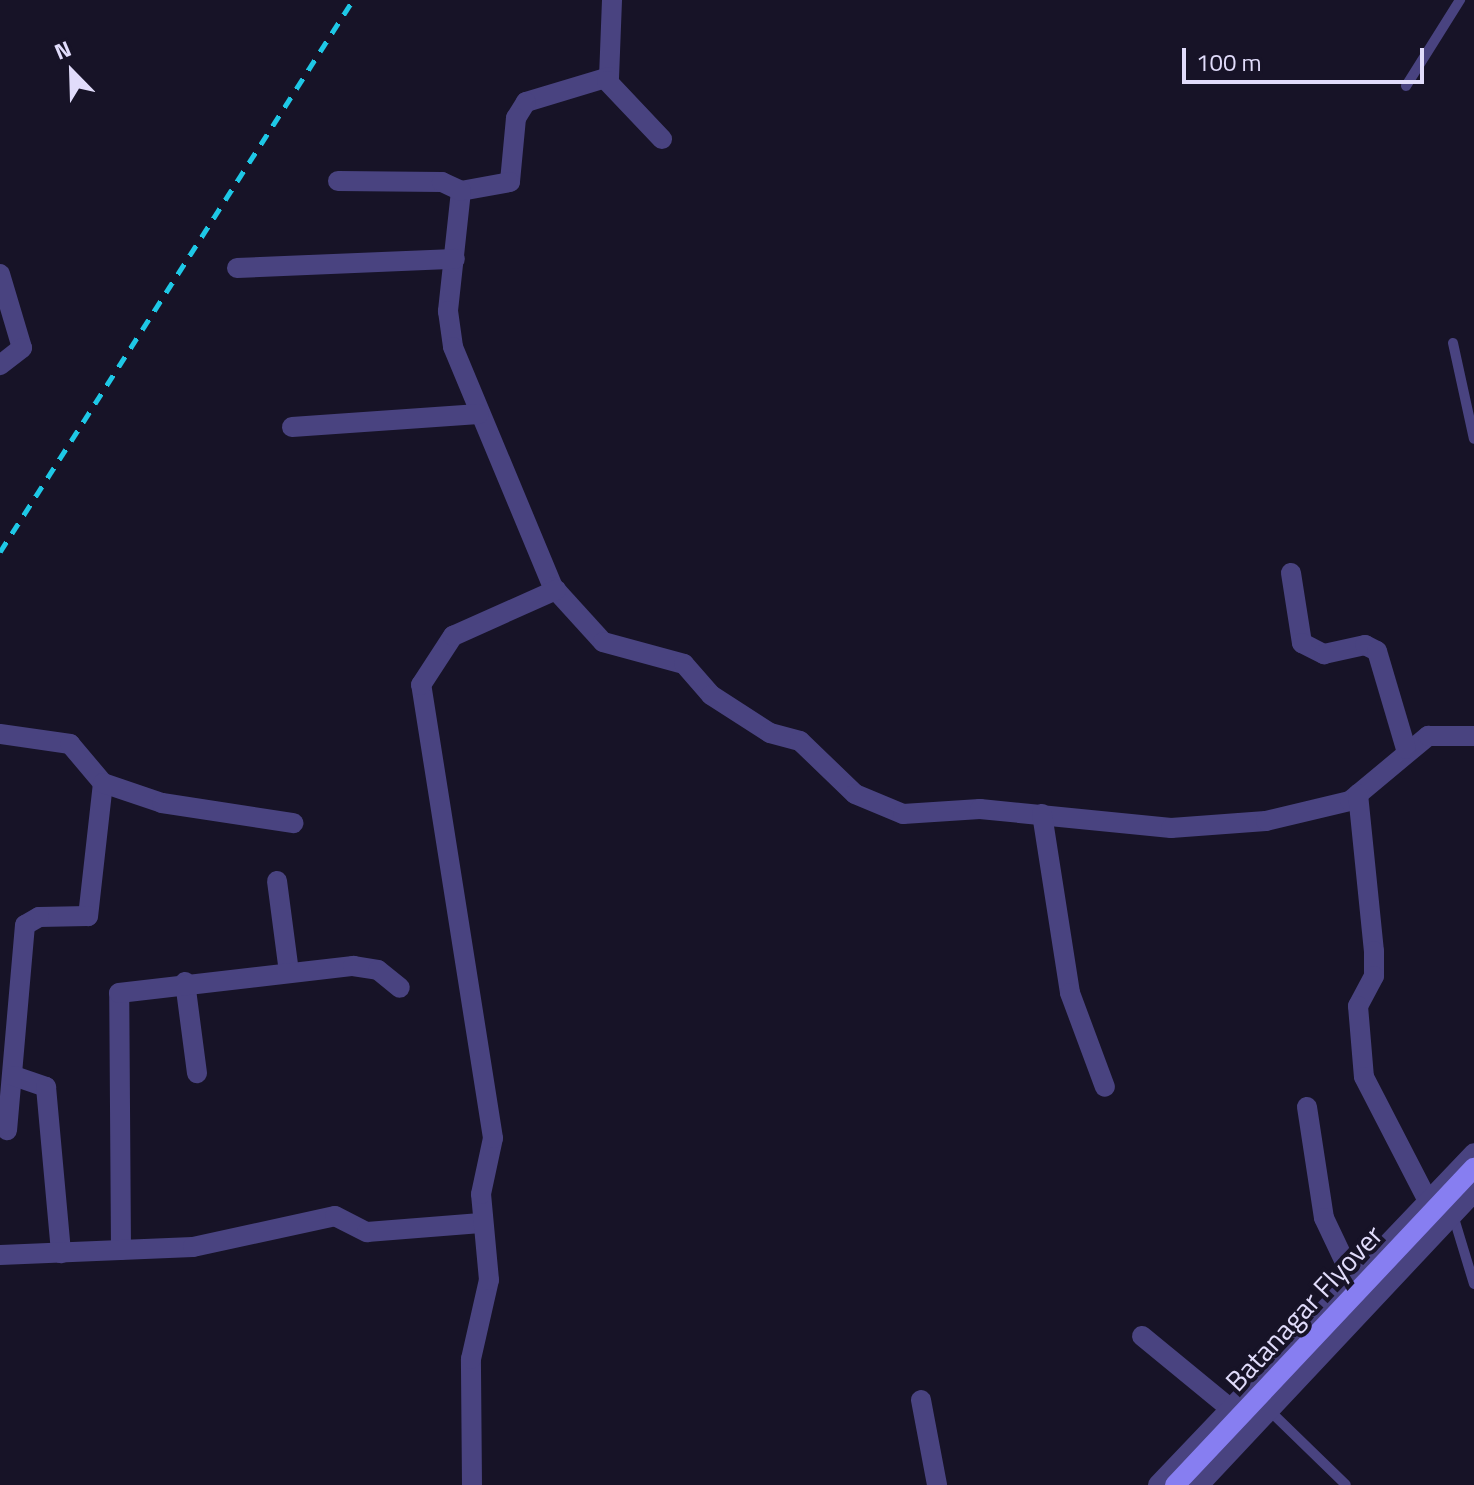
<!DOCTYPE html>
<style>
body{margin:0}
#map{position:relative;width:1474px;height:1485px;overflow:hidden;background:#171327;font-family:"Titillium Web",sans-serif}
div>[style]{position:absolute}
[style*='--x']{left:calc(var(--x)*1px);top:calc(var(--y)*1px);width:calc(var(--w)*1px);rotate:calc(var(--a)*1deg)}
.service>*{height:10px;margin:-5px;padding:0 5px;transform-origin:5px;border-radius:5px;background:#494380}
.minor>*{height:20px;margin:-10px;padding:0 10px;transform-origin:10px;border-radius:10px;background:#494380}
.tertiary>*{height:20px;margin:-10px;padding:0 10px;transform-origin:10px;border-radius:10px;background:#494380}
.secondary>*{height:20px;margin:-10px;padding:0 10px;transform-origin:10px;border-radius:10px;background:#877ef1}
.rail>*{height:5px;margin-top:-2.5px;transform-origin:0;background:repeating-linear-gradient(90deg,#1ec8e6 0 12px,transparent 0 22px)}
span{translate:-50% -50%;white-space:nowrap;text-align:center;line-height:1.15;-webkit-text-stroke:8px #171327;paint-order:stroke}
.street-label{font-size:28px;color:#e1dcfb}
.north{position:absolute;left:32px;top:32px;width:80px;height:80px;-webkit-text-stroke:6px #171327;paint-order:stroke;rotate:337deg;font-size:22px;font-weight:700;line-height:32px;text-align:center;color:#e1dcfb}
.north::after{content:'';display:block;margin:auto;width:28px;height:36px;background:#e1dcfb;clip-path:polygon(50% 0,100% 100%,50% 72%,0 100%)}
.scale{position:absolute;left:1182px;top:48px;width:242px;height:36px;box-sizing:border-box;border:4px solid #e1dcfb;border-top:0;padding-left:10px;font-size:24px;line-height:28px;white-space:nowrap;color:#e1dcfb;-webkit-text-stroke:6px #171327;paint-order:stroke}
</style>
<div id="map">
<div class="service">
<i style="--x:1406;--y:86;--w:102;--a:-57.9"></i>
<i style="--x:1453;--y:343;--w:98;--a:77.7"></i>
<i style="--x:1453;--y:1215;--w:72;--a:73.1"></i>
<i style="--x:1269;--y:1410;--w:107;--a:44.2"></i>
</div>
<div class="minor">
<i style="--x:612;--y:0;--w:77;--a:92.2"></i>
<i style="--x:609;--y:77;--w:87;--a:163.2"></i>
<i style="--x:526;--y:102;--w:19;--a:122"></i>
<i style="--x:516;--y:118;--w:64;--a:95.4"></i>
<i style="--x:510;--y:182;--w:50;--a:169.6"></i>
<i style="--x:461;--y:191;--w:121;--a:96.2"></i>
<i style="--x:448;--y:311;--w:36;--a:82"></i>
<i style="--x:453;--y:347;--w:260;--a:67.4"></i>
<i style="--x:553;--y:587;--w:74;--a:47.7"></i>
<i style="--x:603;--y:642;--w:84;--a:15.2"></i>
<i style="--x:684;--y:664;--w:41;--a:48.9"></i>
<i style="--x:711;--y:695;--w:70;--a:32.8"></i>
<i style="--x:770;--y:733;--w:31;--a:15"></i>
<i style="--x:800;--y:741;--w:76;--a:43.9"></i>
<i style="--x:855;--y:794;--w:52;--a:22.6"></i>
<i style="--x:903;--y:814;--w:77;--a:-3.7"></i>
<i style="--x:980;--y:809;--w:192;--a:5.7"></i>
<i style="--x:1171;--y:828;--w:95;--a:-4.2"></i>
<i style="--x:1266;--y:821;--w:86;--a:-13.4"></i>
<i style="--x:1350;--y:801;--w:102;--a:-39.8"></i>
<i style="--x:1428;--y:736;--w:46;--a:0"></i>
<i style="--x:607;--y:81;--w:80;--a:46.5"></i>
<i style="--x:338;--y:181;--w:104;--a:0.6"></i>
<i style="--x:442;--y:182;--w:21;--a:25"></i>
<i style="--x:237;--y:268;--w:218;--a:-2.4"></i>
<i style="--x:0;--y:274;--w:77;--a:73.4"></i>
<i style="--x:22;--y:348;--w:28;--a:142"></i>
<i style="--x:292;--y:427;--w:187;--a:-4"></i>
<i style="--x:1291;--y:573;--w:71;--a:81.1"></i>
<i style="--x:1302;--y:643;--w:25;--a:27"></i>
<i style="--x:1324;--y:654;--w:42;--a:-12.4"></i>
<i style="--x:1365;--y:645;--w:13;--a:27"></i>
<i style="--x:1377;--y:651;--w:102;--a:73.5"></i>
<i style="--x:0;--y:734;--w:71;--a:8.1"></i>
<i style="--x:70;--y:744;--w:51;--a:49.8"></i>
<i style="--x:103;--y:783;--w:134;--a:96.4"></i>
<i style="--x:88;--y:916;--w:49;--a:178.8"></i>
<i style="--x:39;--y:917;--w:16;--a:150"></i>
<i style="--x:25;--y:925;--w:206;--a:95"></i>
<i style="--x:103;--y:783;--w:62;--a:18.7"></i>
<i style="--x:162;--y:803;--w:133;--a:8.7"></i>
<i style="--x:1358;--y:794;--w:158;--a:84.2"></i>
<i style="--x:1374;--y:951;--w:25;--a:90"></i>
<i style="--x:1374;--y:976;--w:34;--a:118"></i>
<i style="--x:1358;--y:1006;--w:71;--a:85.2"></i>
<i style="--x:1364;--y:1077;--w:140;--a:62.7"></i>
<i style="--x:1042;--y:814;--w:181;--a:81.1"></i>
<i style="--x:1070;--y:993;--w:100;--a:69.6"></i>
<i style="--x:277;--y:881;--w:92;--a:82.5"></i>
<i style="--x:185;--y:982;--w:92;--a:82.5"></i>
<i style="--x:14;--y:1076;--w:34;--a:19"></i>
<i style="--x:46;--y:1087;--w:167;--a:84.8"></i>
<i style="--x:1307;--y:1107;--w:112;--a:81.3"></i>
<i style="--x:1324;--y:1218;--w:68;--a:64.6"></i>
<i style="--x:121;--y:1250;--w:257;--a:-90.4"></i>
<i style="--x:119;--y:993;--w:236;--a:-6.6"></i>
<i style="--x:353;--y:966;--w:25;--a:9"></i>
<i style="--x:378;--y:970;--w:28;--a:39"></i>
<i style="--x:0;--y:1255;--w:193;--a:-2.4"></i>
<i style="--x:193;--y:1247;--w:145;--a:-12.3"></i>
<i style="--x:335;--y:1216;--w:36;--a:27"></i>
<i style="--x:367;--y:1232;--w:114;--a:-4.5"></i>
<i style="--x:1142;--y:1336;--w:115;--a:39.4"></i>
<i style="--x:921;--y:1400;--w:86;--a:79.3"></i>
<i style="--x:472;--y:1485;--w:126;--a:-90.5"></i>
<i style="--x:471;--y:1359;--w:81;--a:-77.2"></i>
<i style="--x:489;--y:1280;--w:86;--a:-95.3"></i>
<i style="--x:481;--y:1194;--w:57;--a:-77.9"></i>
<i style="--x:493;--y:1138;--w:459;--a:-99"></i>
<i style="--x:421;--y:685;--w:59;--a:-56.9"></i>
<i style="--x:453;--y:636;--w:113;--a:-24.1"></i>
</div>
<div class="tertiary">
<i style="--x:1158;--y:1485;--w:458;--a:-46.4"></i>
<i style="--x:1199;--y:1485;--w:402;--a:-46.8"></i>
</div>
<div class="secondary">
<i style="--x:1175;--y:1485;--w:436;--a:-46.7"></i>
</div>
<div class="rail">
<i style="--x:0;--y:552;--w:655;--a:-57.4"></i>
</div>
<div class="street-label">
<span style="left:1304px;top:1308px;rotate:-47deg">Batanagar Flyover</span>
</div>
<div class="north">N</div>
<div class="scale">100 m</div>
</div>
